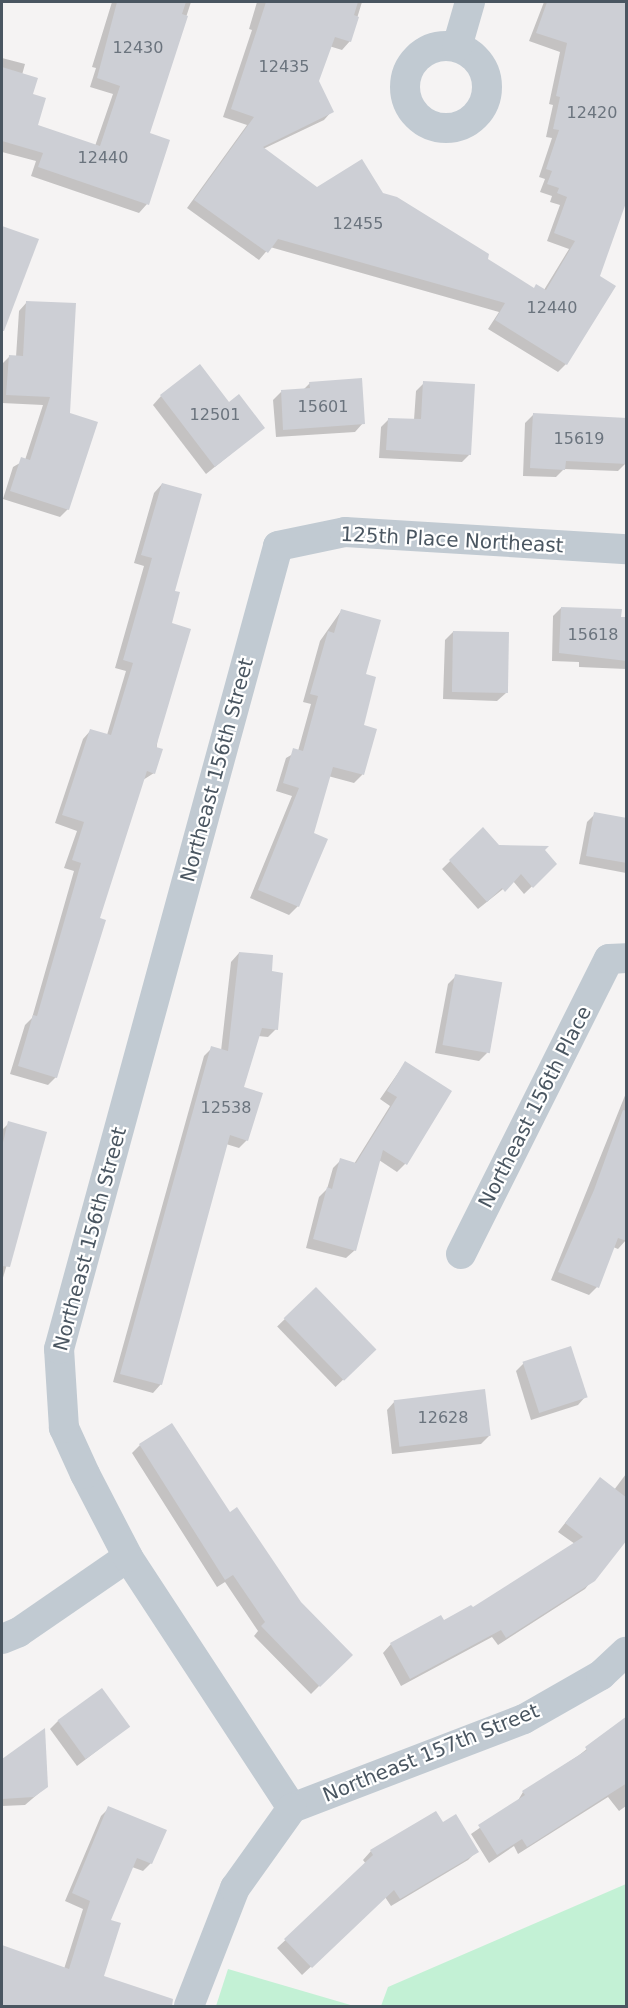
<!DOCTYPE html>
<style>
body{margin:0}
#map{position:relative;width:628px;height:2008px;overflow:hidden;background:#f5f3f3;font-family:"DejaVu Sans",sans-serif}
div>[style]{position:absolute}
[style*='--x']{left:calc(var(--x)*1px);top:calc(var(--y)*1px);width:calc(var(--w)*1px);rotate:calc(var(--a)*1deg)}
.green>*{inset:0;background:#c3f1d5}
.shadow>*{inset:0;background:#0003;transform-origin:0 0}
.building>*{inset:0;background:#cdcfd5;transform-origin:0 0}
.street>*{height:30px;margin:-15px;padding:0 15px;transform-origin:15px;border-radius:15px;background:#c1cad2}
.street>.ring{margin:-15px;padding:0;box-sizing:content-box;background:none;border:30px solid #c1cad2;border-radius:50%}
span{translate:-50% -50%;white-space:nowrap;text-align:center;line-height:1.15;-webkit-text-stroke:4.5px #fff;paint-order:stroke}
.number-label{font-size:16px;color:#6b747e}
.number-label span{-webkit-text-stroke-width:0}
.street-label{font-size:20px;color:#4a5661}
.frame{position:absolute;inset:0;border:3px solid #4a5661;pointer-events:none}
</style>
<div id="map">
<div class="green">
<i style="clip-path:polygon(626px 1884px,626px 2006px,381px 2006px,388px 1987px)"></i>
<i style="clip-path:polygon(228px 1969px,354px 2006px,216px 2006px)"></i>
</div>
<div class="shadow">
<i style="clip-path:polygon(112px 2px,191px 2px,148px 134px,147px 204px,139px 213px,31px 176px,36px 161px,2px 152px,2px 58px,25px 64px,22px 75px,36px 126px,95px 146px,113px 94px,90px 87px,96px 68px,92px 67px)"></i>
<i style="clip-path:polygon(257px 2px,362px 2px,350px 41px,342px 50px,329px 46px,317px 81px,332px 111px,324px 120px,263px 149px,317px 189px,382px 195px,533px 289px,544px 290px,569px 249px,547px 241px,560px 205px,550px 202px,552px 196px,540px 192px,545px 179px,539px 177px,552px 138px,546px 137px,553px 105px,549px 104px,560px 52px,529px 41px,544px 2px,626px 2px,626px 59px,566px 364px,558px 372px,488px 329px,499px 312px,270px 247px,259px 260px,187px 208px,247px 125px,223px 117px,252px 30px,249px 29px)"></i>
<i style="clip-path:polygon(2px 227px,37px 240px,11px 296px,2px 292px)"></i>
<i style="clip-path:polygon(27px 302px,68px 414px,68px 509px,60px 517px,3px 499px,13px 467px,25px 460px,43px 405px,2px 403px,2px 364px,10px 356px,16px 357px,19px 311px)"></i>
<i style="clip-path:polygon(310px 383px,363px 423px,355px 432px,276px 437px,273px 400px,281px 392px,303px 390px)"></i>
<i style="clip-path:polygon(424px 383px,470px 454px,462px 462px,379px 458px,381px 427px,389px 419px,414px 420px,416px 391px)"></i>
<i style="clip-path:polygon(161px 396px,263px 428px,206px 474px,153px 405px)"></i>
<i style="clip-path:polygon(534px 414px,626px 463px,618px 471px,564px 469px,556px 477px,523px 476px,525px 423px)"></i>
<i style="clip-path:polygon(162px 484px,173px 592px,154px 773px,143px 780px,98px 919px,56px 1077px,48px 1085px,10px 1074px,25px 1025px,32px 1018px,74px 871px,64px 868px,77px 831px,55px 823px,83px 739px,91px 730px,107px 735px,126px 671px,115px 668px,144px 566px,134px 563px,154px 493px)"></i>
<i style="clip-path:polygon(561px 608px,626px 619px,626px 669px,579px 667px,579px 662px,552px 661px,553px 616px)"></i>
<i style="clip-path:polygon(341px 611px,364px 675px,362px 726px,375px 730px,362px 775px,354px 783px,328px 776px,312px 834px,326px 840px,298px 906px,289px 915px,250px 898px,292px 796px,276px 791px,286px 758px,298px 751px,311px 704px,303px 702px,320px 641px)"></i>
<i style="clip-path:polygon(453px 632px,506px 693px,497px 701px,443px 699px,445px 640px)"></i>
<i style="clip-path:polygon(595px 814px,626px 820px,626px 873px,579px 864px,587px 822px)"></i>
<i style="clip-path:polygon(483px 829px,498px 846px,543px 850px,555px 864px,524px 894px,513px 881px,478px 909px,442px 869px)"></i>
<i style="clip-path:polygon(239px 953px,270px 973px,276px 1029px,268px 1037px,258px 1036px,242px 1088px,247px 1140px,239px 1148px,226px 1144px,161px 1384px,153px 1393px,113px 1382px,204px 1056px,212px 1048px,221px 1051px,231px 962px)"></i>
<i style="clip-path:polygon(456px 976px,487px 1053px,479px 1061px,435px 1053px,448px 984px)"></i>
<i style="clip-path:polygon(405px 1063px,405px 1164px,397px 1172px,379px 1160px,355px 1250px,346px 1258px,306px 1248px,319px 1197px,327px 1189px,333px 1168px,341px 1160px,354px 1164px,390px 1106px,380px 1099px)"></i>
<i style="clip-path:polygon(626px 1093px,626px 1240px,618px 1249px,613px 1247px,597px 1287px,589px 1295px,551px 1280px)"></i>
<i style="clip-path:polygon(9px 1123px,46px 1133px,2px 1281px,2px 1130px)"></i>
<i style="left:316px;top:1289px;width:84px;height:54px;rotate:46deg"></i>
<i style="clip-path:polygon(524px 1363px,586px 1396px,578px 1405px,531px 1420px,516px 1371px)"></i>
<i style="clip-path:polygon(395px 1401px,490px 1435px,481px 1444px,392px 1454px,387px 1410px)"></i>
<i style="clip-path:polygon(140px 1445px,230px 1514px,300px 1603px,350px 1655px,311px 1694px,254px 1636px,258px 1631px,225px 1582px,217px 1587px,132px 1453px)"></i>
<i style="clip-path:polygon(626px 1474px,626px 1538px,585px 1589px,498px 1645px,492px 1637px,401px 1686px,383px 1653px,391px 1644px,472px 1609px,575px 1544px,558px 1532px,600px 1479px,614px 1490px)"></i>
<i style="clip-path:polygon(626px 1718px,626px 1806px,619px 1811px,608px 1797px,518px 1854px,514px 1846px,489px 1863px,471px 1834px,517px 1802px,523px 1792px,578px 1756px)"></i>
<i style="clip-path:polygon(58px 1721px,128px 1727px,77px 1766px,50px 1729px)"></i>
<i style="clip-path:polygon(43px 1731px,46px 1787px,25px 1805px,2px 1806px,2px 1761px)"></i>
<i style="clip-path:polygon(109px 1808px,151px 1863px,143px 1871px,132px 1867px,109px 1921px,102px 1977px,132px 2006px,2px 2006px,2px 1947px,64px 1969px,83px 1909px,65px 1901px,101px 1816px)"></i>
<i style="clip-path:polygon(442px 1824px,477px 1851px,468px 1860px,391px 1906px,385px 1897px,302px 1975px,277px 1948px,366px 1864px,363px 1860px,371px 1851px)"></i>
</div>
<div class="building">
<i style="clip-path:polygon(117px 2px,186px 2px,182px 14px,188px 16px,150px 133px,170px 140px,149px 205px,38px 167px,43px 153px,2px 141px,2px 67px,38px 78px,33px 94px,46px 98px,38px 125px,100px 146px,120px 86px,97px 78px)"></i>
<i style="clip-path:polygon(266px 2px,358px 2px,354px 15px,359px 17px,351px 42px,335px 37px,319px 81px,334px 112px,263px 147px,317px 187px,362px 159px,383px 193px,397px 197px,489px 254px,488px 259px,534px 288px,536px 284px,546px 290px,575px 241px,554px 233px,567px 197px,557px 193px,559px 188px,547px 184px,552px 171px,546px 169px,559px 130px,553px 129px,560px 97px,556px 96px,567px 43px,536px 33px,547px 2px,627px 2px,627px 200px,600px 276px,616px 286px,567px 365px,495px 320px,505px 303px,278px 239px,268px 253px,194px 200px,254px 117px,231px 109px)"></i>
<i style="clip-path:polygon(2px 226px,39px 239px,4px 331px,2px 331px)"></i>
<i style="clip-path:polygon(26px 301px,76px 303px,70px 413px,98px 422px,69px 510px,10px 491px,21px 457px,30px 460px,50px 397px,6px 395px,9px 355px,23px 356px)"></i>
<i style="clip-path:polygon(200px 364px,229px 402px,239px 394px,265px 428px,215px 467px,160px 395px)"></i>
<i style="clip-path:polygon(362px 378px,365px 424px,283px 430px,281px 390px,310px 388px,309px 382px)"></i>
<i style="clip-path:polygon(423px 381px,475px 384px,471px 455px,386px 450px,388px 418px,421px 419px)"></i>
<i style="clip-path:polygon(533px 413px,627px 418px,627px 464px,566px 461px,565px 470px,530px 468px)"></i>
<i style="clip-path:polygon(162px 483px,202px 494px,175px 591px,180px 592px,172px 623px,191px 629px,156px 747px,163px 749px,155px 774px,147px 771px,100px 918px,106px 920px,57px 1078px,18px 1066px,33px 1015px,37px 1016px,81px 863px,72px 860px,84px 822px,62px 815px,90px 729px,111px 735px,133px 663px,123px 660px,152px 558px,141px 555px)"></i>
<i style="clip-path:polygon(561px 607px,622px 609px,621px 617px,627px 617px,627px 661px,559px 653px)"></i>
<i style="clip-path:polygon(341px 609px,381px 620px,366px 674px,376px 677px,364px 725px,377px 729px,364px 775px,333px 767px,314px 833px,328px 839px,299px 907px,258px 890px,299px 788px,283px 783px,293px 748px,303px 751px,318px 696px,310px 694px,328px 631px,334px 633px)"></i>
<i style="left:453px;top:631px;width:56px;height:61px;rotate:1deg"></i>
<i style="clip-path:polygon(594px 812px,627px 818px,627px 863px,586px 856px)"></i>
<i style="clip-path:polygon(483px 827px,499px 845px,549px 846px,545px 850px,557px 864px,533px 888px,521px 874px,505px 892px,502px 888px,487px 902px,449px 860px)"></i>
<i style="clip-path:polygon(239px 952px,273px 955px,272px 971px,283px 973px,278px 1030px,262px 1028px,244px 1087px,263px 1093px,248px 1141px,230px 1135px,162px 1385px,120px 1374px,211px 1046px,228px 1051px)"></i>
<i style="left:455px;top:974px;width:48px;height:72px;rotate:10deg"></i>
<i style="clip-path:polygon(405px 1061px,452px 1091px,407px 1165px,383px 1150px,356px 1251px,313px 1239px,327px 1187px,332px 1189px,340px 1158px,356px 1163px,397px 1097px,387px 1091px)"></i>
<i style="clip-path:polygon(623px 1110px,627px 1111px,627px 1241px,618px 1238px,599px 1288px,558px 1272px,594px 1190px)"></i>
<i style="clip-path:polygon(8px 1121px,47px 1132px,10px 1267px,2px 1266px,2px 1147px)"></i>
<i style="left:316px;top:1287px;width:87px;height:45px;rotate:46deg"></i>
<i style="left:571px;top:1346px;width:54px;height:51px;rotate:72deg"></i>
<i style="left:485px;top:1389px;width:47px;height:92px;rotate:83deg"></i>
<i style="clip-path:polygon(172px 1423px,230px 1512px,237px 1507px,301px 1602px,353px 1655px,320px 1687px,261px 1626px,265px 1622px,233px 1575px,225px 1580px,139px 1444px)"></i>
<i style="clip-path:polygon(600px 1477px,627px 1498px,627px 1540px,595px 1581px,506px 1638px,501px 1630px,410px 1679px,390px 1643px,441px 1615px,444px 1620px,471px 1605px,473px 1607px,583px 1537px,565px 1523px)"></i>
<i style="left:102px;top:1688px;width:48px;height:55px;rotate:54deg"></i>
<i style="clip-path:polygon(627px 1716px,627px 1783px,527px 1847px,522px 1839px,497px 1855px,478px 1825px,525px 1795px,522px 1791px,587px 1750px,585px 1747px)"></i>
<i style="clip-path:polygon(45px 1728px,48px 1787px,34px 1797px,2px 1799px,2px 1759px)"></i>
<i style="clip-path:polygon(108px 1806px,167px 1830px,152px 1864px,137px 1858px,111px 1920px,121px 1923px,104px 1976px,173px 1999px,172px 2007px,2px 2007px,2px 1945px,69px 1969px,90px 1901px,72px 1893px)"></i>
<i style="clip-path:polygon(436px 1811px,443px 1822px,456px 1814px,479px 1852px,400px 1899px,394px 1890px,312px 1968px,284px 1939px,373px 1855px,370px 1850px)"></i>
</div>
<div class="street">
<i class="ring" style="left:405px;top:46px;width:52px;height:52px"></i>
<i style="--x:457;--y:47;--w:47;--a:-73.9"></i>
<i style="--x:461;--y:1254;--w:330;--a:-63.4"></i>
<i style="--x:609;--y:959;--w:17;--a:-3"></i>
<i style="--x:2;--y:1639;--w:18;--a:-22"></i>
<i style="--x:19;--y:1632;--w:132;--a:-34.5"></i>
<i style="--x:292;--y:1808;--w:300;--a:-123.2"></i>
<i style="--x:128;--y:1557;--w:93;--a:-117.4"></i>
<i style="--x:85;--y:1474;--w:51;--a:-114.5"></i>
<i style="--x:64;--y:1428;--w:79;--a:-93.6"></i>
<i style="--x:59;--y:1349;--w:832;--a:-74.74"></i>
<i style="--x:278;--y:546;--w:68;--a:-11.8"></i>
<i style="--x:345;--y:532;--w:282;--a:3.5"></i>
<i style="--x:292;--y:1808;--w:248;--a:-21"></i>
<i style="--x:524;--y:1719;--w:89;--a:-29.7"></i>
<i style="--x:601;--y:1675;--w:34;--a:-43"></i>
<i style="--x:189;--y:2006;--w:127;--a:-68.7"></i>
<i style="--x:235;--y:1888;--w:98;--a:-54.5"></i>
</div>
<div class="number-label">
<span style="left:138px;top:48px">12430</span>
<span style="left:284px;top:67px">12435</span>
<span style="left:592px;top:113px">12420</span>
<span style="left:103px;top:158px">12440</span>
<span style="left:358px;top:224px">12455</span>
<span style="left:552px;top:308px">12440</span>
<span style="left:323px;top:407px">15601</span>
<span style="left:215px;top:415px">12501</span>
<span style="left:579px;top:439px">15619</span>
<span style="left:593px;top:635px">15618</span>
<span style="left:226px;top:1108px">12538</span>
<span style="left:443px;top:1418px">12628</span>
</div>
<div class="street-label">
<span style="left:452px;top:540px;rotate:3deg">125th Place Northeast</span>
<span style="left:217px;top:770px;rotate:-75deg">Northeast 156th Street</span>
<span style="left:535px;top:1107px;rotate:-63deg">Northeast 156th Place</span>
<span style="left:90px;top:1239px;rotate:-75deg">Northeast 156th Street</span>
<span style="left:431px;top:1753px;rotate:-22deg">Northeast 157th Street</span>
</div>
<div class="frame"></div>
</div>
